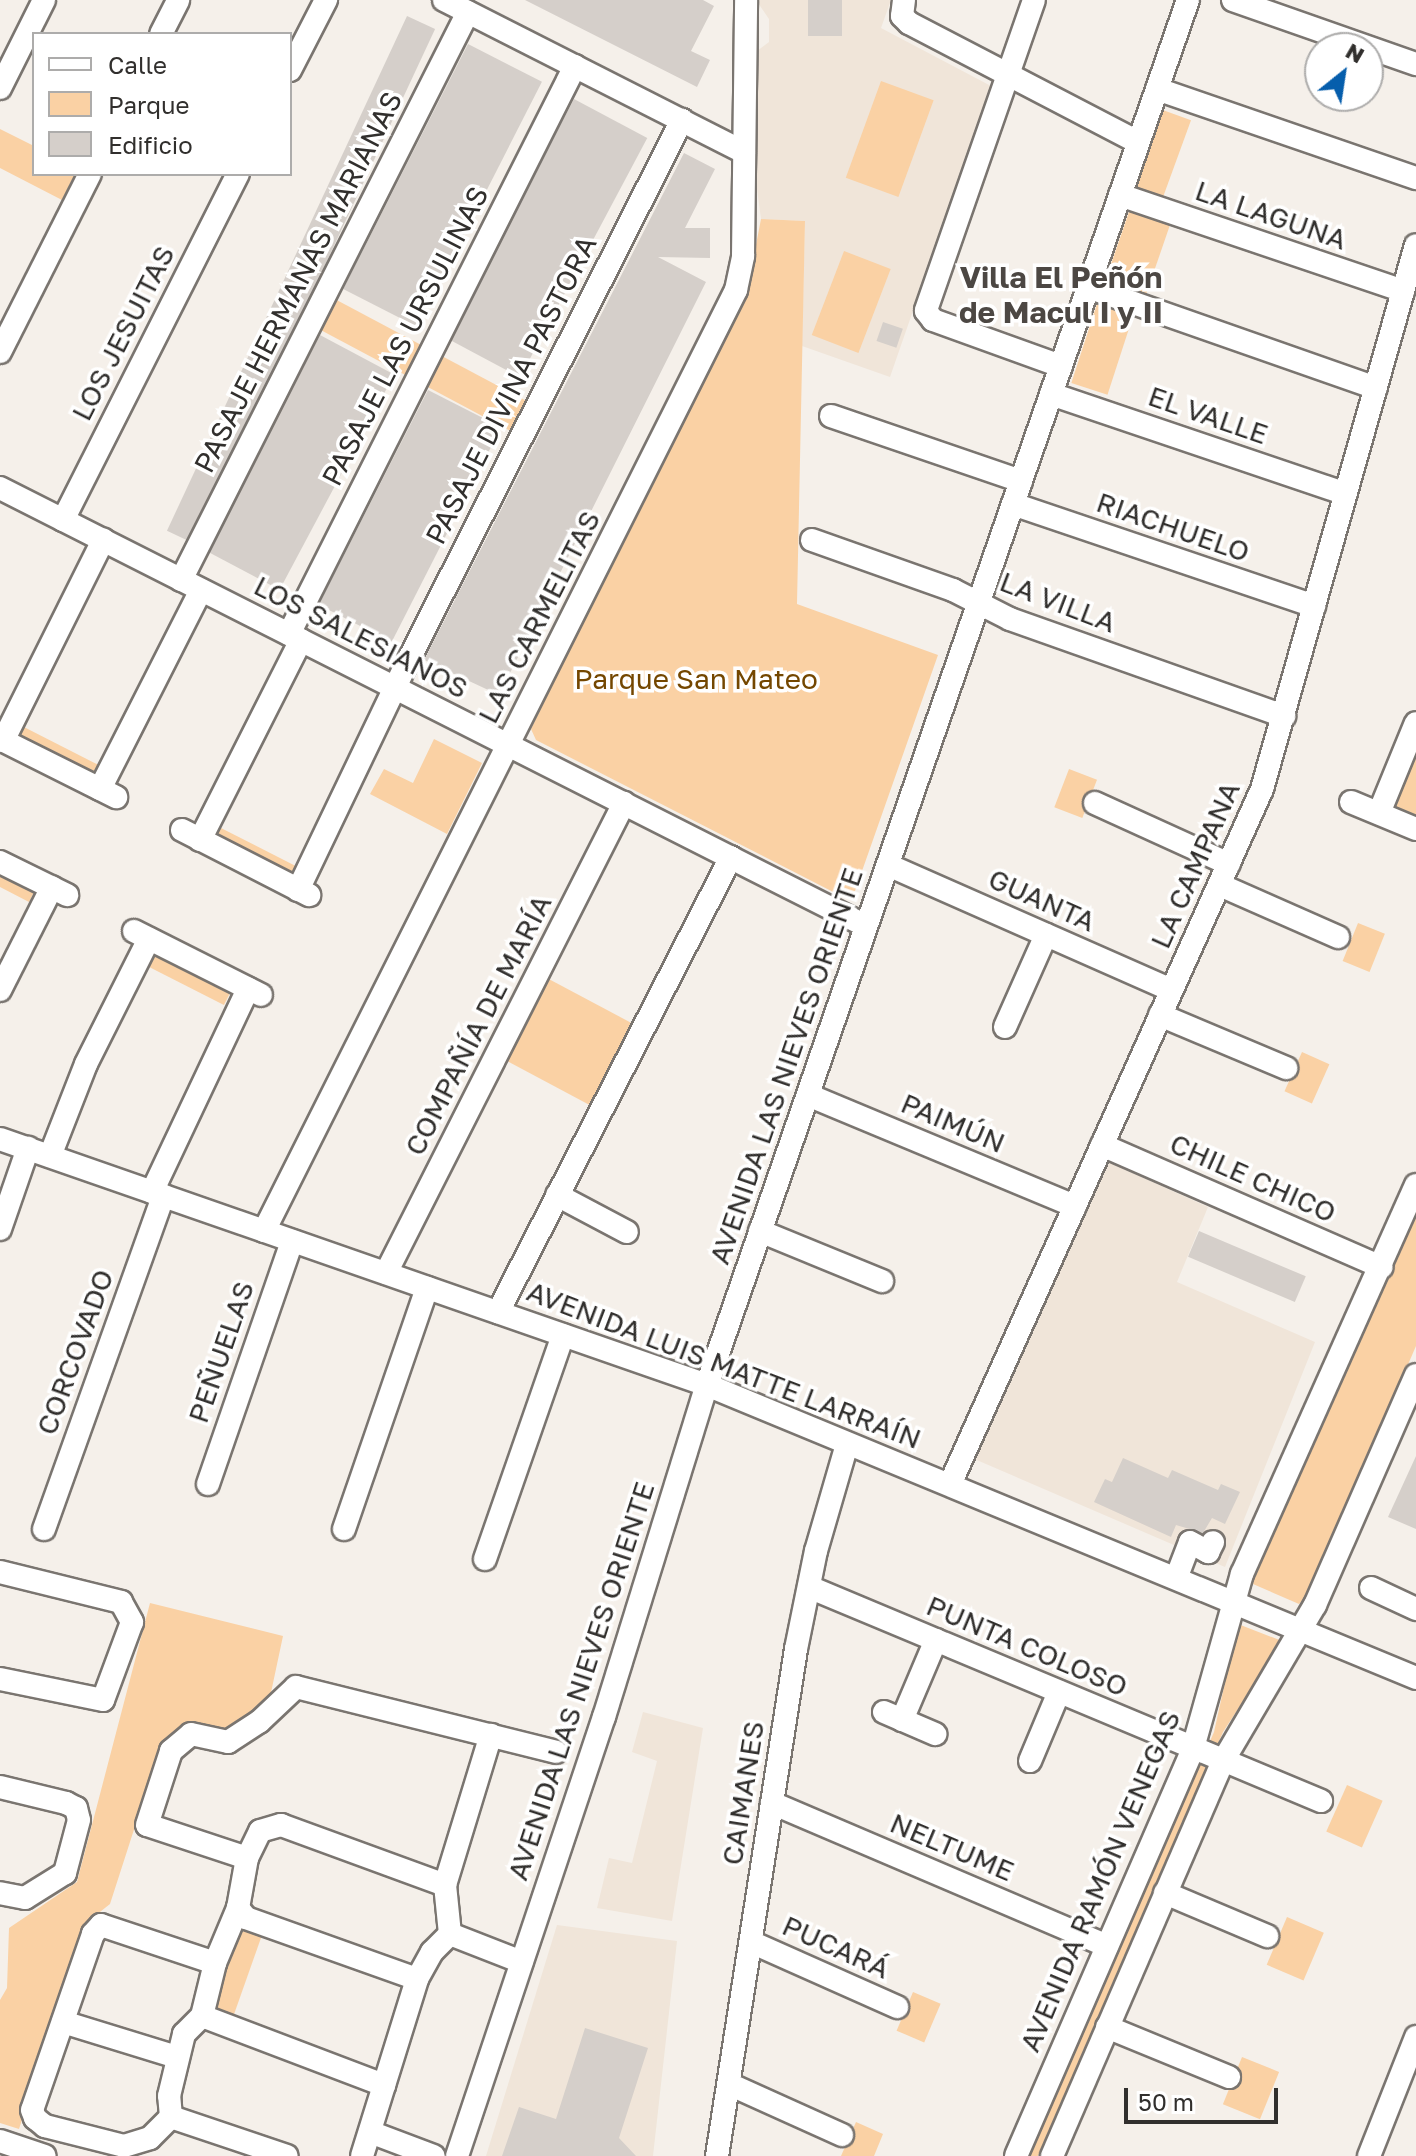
<!DOCTYPE html>
<meta charset="utf-8">
<style>
body{margin:0}
#map{position:relative;width:1416px;height:2156px;overflow:hidden;background:#f5f0ea;font-family:"Golos Text",sans-serif}
div>[style]{position:absolute}
[style*='--x']{left:calc(var(--x)*1px);top:calc(var(--y)*1px);width:calc(var(--w)*1px);rotate:calc(var(--a)*1deg)}
.built>*{inset:0;background:#f0e5d9}
.green>*{inset:0;background:#fad1a4;transform-origin:0 0}
.building>*{inset:0;background:#d5cfca;transform-origin:0 0}
.roads{filter:drop-shadow(2px 0 #7a7570) drop-shadow(-2px 0 #7a7570) drop-shadow(0 2px #7a7570) drop-shadow(0 -2px #7a7570)}
.minor>*{height:22px;margin:-11px;padding:0 11px;transform-origin:11px;border-radius:11px;background:#fff}
span{translate:-50% -50%;white-space:nowrap;text-align:center;line-height:1.15;-webkit-text-stroke:7px #fff;paint-order:stroke}
.street-label{font-size:28px;color:#312f2d}
.park-label{font-size:28px;color:#744700}
.neighbourhood-label{font-size:30px;color:#4c4743;font-weight:700}
.legend{position:absolute;left:32px;top:32px;width:260px;height:144px;box-sizing:border-box;background:#fff;border:2px solid #adacab;margin:0;padding:10px 14px;list-style:none;font-size:24px;color:#312f2d}
.legend li{display:flex;align-items:center;gap:16px;height:40px}
.legend b{width:40px;border:2px solid #adacab}
.north{position:absolute;left:1304px;top:32px;width:80px;height:80px;box-sizing:border-box;background:#fff;border:2px solid #adacab;border-radius:50%;rotate:30deg;font-size:22px;font-weight:700;line-height:32px;text-align:center;color:#312f2d}
.north::after{content:'';display:block;margin:auto;width:28px;height:36px;background:#065eac;clip-path:polygon(50% 0,100% 100%,50% 72%,0 100%)}
.scale{position:absolute;left:1124px;top:2088px;width:154px;height:36px;box-sizing:border-box;border:4px solid #312f2d;border-top:0;padding-left:10px;font-size:24px;line-height:28px;white-space:nowrap;color:#312f2d;-webkit-text-stroke:6px #fff;paint-order:stroke}
</style>
<div id="map">
<div class="built">
<i style="clip-path:polygon(756px 0,891px 0,881px 28px,991px 86px,890px 377px,802px 346px,805px 221px,761px 219px,757px 189px,757px 51px,769px 42px,769px 19px)"></i>
<i style="clip-path:polygon(1106px 1161px,1208px 1207px,1177px 1282px,1315px 1342px,1225px 1567px,972px 1458px)"></i>
<i style="clip-path:polygon(643px 1712px,703px 1728px,672px 1921px,597px 1908px,609px 1858px,632px 1863px,657px 1761px,632px 1752px)"></i>
<i style="clip-path:polygon(557px 1925px,677px 1941px,653px 2156px,486px 2156px)"></i>
</div>
<div class="green">
<i style="left:881px;top:81px;width:56px;height:103px;rotate:20deg"></i>
<i style="left:1160px;top:109px;width:33px;height:82px;rotate:20deg"></i>
<i style="clip-path:polygon(0 129px,34px 146px,34px 174px,75px 174px,62px 200px,0 168px)"></i>
<i style="left:1130px;top:209px;width:43px;height:77px;rotate:19deg"></i>
<i style="clip-path:polygon(761px 219px,805px 221px,797px 604px,938px 655px,855px 891px,843px 897px,536px 740px,531px 729px,748px 286px)"></i>
<i style="left:844px;top:251px;width:50px;height:90px;rotate:21deg"></i>
<i style="left:331px;top:297px;width:225px;height:34px;rotate:28deg"></i>
<i style="left:1097px;top:304px;width:38px;height:83px;rotate:18deg"></i>
<i style="left:18px;top:724px;width:90px;height:16px;rotate:27deg"></i>
<i style="clip-path:polygon(434px 739px,482px 763px,447px 834px,370px 794px,384px 769px,413px 783px)"></i>
<i style="clip-path:polygon(1416px 741px,1416px 820px,1390px 807px)"></i>
<i style="left:1069px;top:769px;width:30px;height:41px;rotate:21deg"></i>
<i style="left:217px;top:826px;width:96px;height:16px;rotate:27deg"></i>
<i style="clip-path:polygon(0 870px,36px 888px,29px 902px,0 887px)"></i>
<i style="left:1358px;top:923px;width:29px;height:41px;rotate:22deg"></i>
<i style="left:151px;top:950px;width:90px;height:16px;rotate:27deg"></i>
<i style="left:545px;top:977px;width:101px;height:92px;rotate:28deg"></i>
<i style="left:1302px;top:1052px;width:30px;height:43px;rotate:24deg"></i>
<i style="clip-path:polygon(1416px 1202px,1416px 1346px,1308px 1595px,1299px 1604px,1253px 1584px,1256px 1570px)"></i>
<i style="clip-path:polygon(150px 1603px,283px 1636px,269px 1702px,228px 1735px,186px 1726px,169px 1737px,159px 1752px,110px 1904px,86px 1923px,19px 2129px,0 2123px,0 2000px,7px 1988px,9px 1928px,77px 1882px)"></i>
<i style="clip-path:polygon(1238px 1624px,1282px 1641px,1223px 1732px,1038px 2156px,1030px 2156px,1214px 1732px)"></i>
<i style="left:1347px;top:1785px;width:39px;height:51px;rotate:24deg"></i>
<i style="left:1287px;top:1917px;width:40px;height:52px;rotate:23deg"></i>
<i style="clip-path:polygon(232px 1925px,262px 1935px,232px 2020px,210px 2011px)"></i>
<i style="left:913px;top:1992px;width:30px;height:42px;rotate:23deg"></i>
<i style="left:1242px;top:2057px;width:40px;height:51px;rotate:22deg"></i>
<i style="clip-path:polygon(856px 2122px,883px 2134px,874px 2156px,841px 2156px)"></i>
</div>
<div class="building">
<i style="clip-path:polygon(525px 0,703px 0,714px 6px,691px 51px,710px 60px,697px 87px)"></i>
<i style="left:808px;top:0;width:34px;height:36px"></i>
<i style="left:407px;top:16px;width:31px;height:568px;rotate:25deg"></i>
<i style="left:468px;top:44px;width:83px;height:275px;rotate:27deg"></i>
<i style="left:574px;top:99px;width:83px;height:271px;rotate:28deg"></i>
<i style="clip-path:polygon(684px 153px,715px 169px,685px 228px,710px 228px,710px 258px,658px 257px,706px 282px,499px 695px,424px 660px)"></i>
<i style="left:883px;top:322px;width:21px;height:20px;rotate:19deg"></i>
<i style="left:320px;top:335px;width:84px;height:244px;rotate:28deg"></i>
<i style="left:428px;top:390px;width:82px;height:241px;rotate:27deg"></i>
<i style="left:1199px;top:1231px;width:116px;height:28px;rotate:23deg"></i>
<i style="clip-path:polygon(1416px 1456px,1416px 1529px,1388px 1517px)"></i>
<i style="clip-path:polygon(1123px 1458px,1168px 1478px,1172px 1470px,1218px 1490px,1221px 1484px,1240px 1492px,1225px 1524px,1212px 1518px,1203px 1533px,1176px 1525px,1171px 1537px,1094px 1502px,1105px 1479px,1112px 1482px)"></i>
<i style="clip-path:polygon(585px 2028px,648px 2048px,619px 2138px,636px 2156px,502px 2156px,519px 2107px,556px 2119px)"></i>
</div>
<div class="roads">
<div class="minor">
<i style="--x:444;--y:0;--w:336;--a:26.9"></i>
<i style="--x:904;--y:0;--w:16;--a:97"></i>
<i style="--x:902;--y:16;--w:10;--a:45"></i>
<i style="--x:909;--y:23;--w:258;--a:27.5"></i>
<i style="--x:1034;--y:0;--w:329;--a:109.2"></i>
<i style="--x:926;--y:311;--w:11;--a:52"></i>
<i style="--x:933;--y:320;--w:136;--a:19.8"></i>
<i style="--x:1233;--y:0;--w:194;--a:19.3"></i>
<i style="--x:161;--y:34;--w:38;--a:-63"></i>
<i style="--x:290;--y:70;--w:79;--a:-62.8"></i>
<i style="--x:0;--y:88;--w:98;--a:-63.4"></i>
<i style="--x:1157;--y:89;--w:274;--a:19"></i>
<i style="--x:1120;--y:195;--w:299;--a:18.7"></i>
<i style="--x:1088;--y:287;--w:305;--a:19.3"></i>
<i style="--x:0;--y:352;--w:199;--a:-63.2"></i>
<i style="--x:1051;--y:394;--w:311;--a:18.7"></i>
<i style="--x:831;--y:416;--w:201;--a:18.9"></i>
<i style="--x:0;--y:488;--w:970;--a:26.83"></i>
<i style="--x:1013;--y:504;--w:318;--a:18.7"></i>
<i style="--x:63;--y:520;--w:388;--a:-63.2"></i>
<i style="--x:812;--y:540;--w:150;--a:19.5"></i>
<i style="--x:953;--y:590;--w:64;--a:27"></i>
<i style="--x:1010;--y:619;--w:291;--a:19.5"></i>
<i style="--x:181;--y:580;--w:636;--a:-63.19"></i>
<i style="--x:289;--y:634;--w:636;--a:-63.27"></i>
<i style="--x:0;--y:739;--w:130;--a:26.6"></i>
<i style="--x:3;--y:741;--w:225;--a:-63.5"></i>
<i style="--x:100;--y:789;--w:223;--a:-63.1"></i>
<i style="--x:1351;--y:802;--w:70;--a:22.6"></i>
<i style="--x:1095;--y:803;--w:147;--a:24.5"></i>
<i style="--x:1379;--y:813;--w:97;--a:-67.7"></i>
<i style="--x:182;--y:830;--w:143;--a:27.1"></i>
<i style="--x:200;--y:840;--w:224;--a:-63.2"></i>
<i style="--x:0;--y:862;--w:75;--a:26.2"></i>
<i style="--x:888;--y:865;--w:310;--a:23.8"></i>
<i style="--x:1220;--y:885;--w:129;--a:23.8"></i>
<i style="--x:298;--y:890;--w:250;--a:-64.4"></i>
<i style="--x:406;--y:665;--w:611;--a:-63.14"></i>
<i style="--x:134;--y:931;--w:142;--a:26.7"></i>
<i style="--x:0;--y:990;--w:115;--a:-63.2"></i>
<i style="--x:1160;--y:1015;--w:137;--a:22.8"></i>
<i style="--x:1005;--y:1027;--w:101;--a:-66"></i>
<i style="--x:808;--y:1095;--w:289;--a:22.6"></i>
<i style="--x:0;--y:1139;--w:749;--a:19.19"></i>
<i style="--x:707;--y:1385;--w:767;--a:22.45"></i>
<i style="--x:1102;--y:1145;--w:305;--a:23.6"></i>
<i style="--x:50;--y:1156;--w:99;--a:-68.6"></i>
<i style="--x:86;--y:1064;--w:140;--a:-63.3"></i>
<i style="--x:152;--y:1192;--w:225;--a:-64.7"></i>
<i style="--x:557;--y:1195;--w:79;--a:27.9"></i>
<i style="--x:0;--y:1229;--w:86;--a:-70.9"></i>
<i style="--x:264;--y:1231;--w:1053;--a:-63.36"></i>
<i style="--x:736;--y:290;--w:35;--a:-78"></i>
<i style="--x:743;--y:256;--w:256;--a:-89.3"></i>
<i style="--x:760;--y:1231;--w:132;--a:22.3"></i>
<i style="--x:386;--y:1273;--w:527;--a:-63.14"></i>
<i style="--x:498;--y:1312;--w:511;--a:-62.88"></i>
<i style="--x:951;--y:1482;--w:760;--a:-65.83"></i>
<i style="--x:1262;--y:789;--w:565;--a:-74.19"></i>
<i style="--x:208;--y:1484;--w:257;--a:-70.9"></i>
<i style="--x:44;--y:1529;--w:354;--a:-70.3"></i>
<i style="--x:344;--y:1529;--w:255;--a:-71"></i>
<i style="--x:485;--y:1559;--w:237;--a:-70.8"></i>
<i style="--x:0;--y:1572;--w:125;--a:13.9"></i>
<i style="--x:121;--y:1602;--w:23;--a:61"></i>
<i style="--x:132;--y:1622;--w:83;--a:110.4"></i>
<i style="--x:103;--y:1700;--w:105;--a:-168.5"></i>
<i style="--x:1177;--y:1576;--w:36;--a:-69"></i>
<i style="--x:1190;--y:1542;--w:21;--a:29"></i>
<i style="--x:1208;--y:1552;--w:11;--a:-63"></i>
<i style="--x:809;--y:1587;--w:555;--a:22.68"></i>
<i style="--x:1371;--y:1588;--w:50;--a:25"></i>
<i style="--x:884;--y:1712;--w:56;--a:23.3"></i>
<i style="--x:902;--y:1720;--w:87;--a:-67"></i>
<i style="--x:1030;--y:1761;--w:75;--a:-67.2"></i>
<i style="--x:0;--y:1787;--w:68;--a:13.6"></i>
<i style="--x:66;--y:1803;--w:11;--a:27"></i>
<i style="--x:76;--y:1808;--w:12;--a:76"></i>
<i style="--x:79;--y:1820;--w:55;--a:104.8"></i>
<i style="--x:65;--y:1873;--w:47;--a:148"></i>
<i style="--x:25;--y:1898;--w:25;--a:-169"></i>
<i style="--x:772;--y:1803;--w:364;--a:23.1"></i>
<i style="--x:247;--y:1858;--w:105;--a:-161.7"></i>
<i style="--x:147;--y:1825;--w:78;--a:-72"></i>
<i style="--x:171;--y:1751;--w:26;--a:-40"></i>
<i style="--x:191;--y:1734;--w:38;--a:12"></i>
<i style="--x:228;--y:1742;--w:37;--a:-33"></i>
<i style="--x:259;--y:1722;--w:51;--a:-43.4"></i>
<i style="--x:296;--y:1687;--w:268;--a:14"></i>
<i style="--x:1165;--y:1893;--w:111;--a:22.9"></i>
<i style="--x:450;--y:1934;--w:49;--a:-95.8"></i>
<i style="--x:445;--y:1885;--w:157;--a:-73"></i>
<i style="--x:450;--y:1934;--w:77;--a:21.3"></i>
<i style="--x:751;--y:1942;--w:160;--a:24"></i>
<i style="--x:215;--y:1963;--w:120;--a:-161.6"></i>
<i style="--x:101;--y:1925;--w:12;--a:132"></i>
<i style="--x:93;--y:1934;--w:186;--a:109.1"></i>
<i style="--x:32;--y:2110;--w:9;--a:69"></i>
<i style="--x:35;--y:2118;--w:13;--a:39"></i>
<i style="--x:45;--y:2126;--w:81;--a:14.2"></i>
<i style="--x:124;--y:2146;--w:27;--a:-17"></i>
<i style="--x:150;--y:2138;--w:30;--a:-45"></i>
<i style="--x:171;--y:2117;--w:21;--a:-95"></i>
<i style="--x:169;--y:2096;--w:64;--a:-76.4"></i>
<i style="--x:184;--y:2034;--w:25;--a:-45"></i>
<i style="--x:202;--y:2016;--w:55;--a:-76.2"></i>
<i style="--x:215;--y:1963;--w:60;--a:-67.3"></i>
<i style="--x:417;--y:1979;--w:182;--a:-160.4"></i>
<i style="--x:246;--y:1918;--w:13;--a:-129"></i>
<i style="--x:238;--y:1908;--w:51;--a:-79.8"></i>
<i style="--x:247;--y:1858;--w:30;--a:-64"></i>
<i style="--x:260;--y:1831;--w:22;--a:-16"></i>
<i style="--x:281;--y:1825;--w:175;--a:20.1"></i>
<i style="--x:202;--y:2016;--w:195;--a:20.8"></i>
<i style="--x:63;--y:2022;--w:119;--a:17.1"></i>
<i style="--x:1107;--y:2027;--w:132;--a:22.3"></i>
<i style="--x:729;--y:2084;--w:124;--a:24.3"></i>
<i style="--x:171;--y:2117;--w:122;--a:18.6"></i>
<i style="--x:370;--y:2132;--w:68;--a:20.6"></i>
<i style="--x:0;--y:2141;--w:47;--a:18.4"></i>
<i style="--x:362;--y:2156;--w:185;--a:-72.7"></i>
<i style="--x:417;--y:1979;--w:31;--a:-61"></i>
<i style="--x:432;--y:1952;--w:25;--a:-45"></i>
<i style="--x:457;--y:2156;--w:463;--a:-71.5"></i>
<i style="--x:604;--y:1717;--w:348;--a:-72.8"></i>
<i style="--x:707;--y:1385;--w:1466;--a:-70.85"></i>
<i style="--x:717;--y:2156;--w:513;--a:-81.14"></i>
<i style="--x:796;--y:1649;--w:100;--a:-78.5"></i>
<i style="--x:816;--y:1551;--w:111;--a:-73.8"></i>
<i style="--x:1016;--y:2156;--w:445;--a:-66.5"></i>
<i style="--x:1193;--y:1748;--w:181;--a:-74.3"></i>
<i style="--x:1242;--y:1574;--w:426;--a:-65.9"></i>
<i style="--x:1052;--y:2156;--w:430;--a:-66.6"></i>
<i style="--x:1223;--y:1761;--w:181;--a:-59.5"></i>
<i style="--x:1315;--y:1605;--w:251;--a:-66.3"></i>
<i style="--x:1369;--y:2156;--w:128;--a:-68.4"></i>
</div>
</div>
<div class="street-label">
<span style="left:1271px;top:215px;rotate:19deg">LA LAGUNA</span>
<span style="left:298px;top:282px;rotate:-63deg">PASAJE HERMANAS MARIANAS</span>
<span style="left:123px;top:333px;rotate:-63deg">LOS JESUITAS</span>
<span style="left:405px;top:336px;rotate:-63deg">PASAJE LAS URSULINAS</span>
<span style="left:511px;top:390px;rotate:-63deg">PASAJE DIVINA PASTORA</span>
<span style="left:1208px;top:415px;rotate:19deg">EL VALLE</span>
<span style="left:1173px;top:527px;rotate:19deg">RIACHUELO</span>
<span style="left:1058px;top:602px;rotate:21deg">LA VILLA</span>
<span style="left:539px;top:617px;rotate:-63deg">LAS CARMELITAS</span>
<span style="left:361px;top:637px;rotate:27deg">LOS SALESIANOS</span>
<span style="left:1195px;top:865px;rotate:-66deg">LA CAMPANA</span>
<span style="left:1042px;top:900px;rotate:24deg">GUANTA</span>
<span style="left:478px;top:1025px;rotate:-63deg">COMPAÑÍA DE MARÍA</span>
<span style="left:786px;top:1066px;rotate:-71deg">AVENIDA LAS NIEVES ORIENTE</span>
<span style="left:953px;top:1123px;rotate:23deg">PAIMÚN</span>
<span style="left:1253px;top:1178px;rotate:24deg">CHILE CHICO</span>
<span style="left:75px;top:1352px;rotate:-70deg">CORCOVADO</span>
<span style="left:221px;top:1352px;rotate:-71deg">PEÑUELAS</span>
<span style="left:724px;top:1365px;rotate:21deg">AVENIDA LUIS MATTE LARRAÍN</span>
<span style="left:1027px;top:1646px;rotate:23deg">PUNTA COLOSO</span>
<span style="left:581px;top:1681px;rotate:-72deg">AVENIDA LAS NIEVES ORIENTE</span>
<span style="left:743px;top:1793px;rotate:-81deg">CAIMANES</span>
<span style="left:952px;top:1847px;rotate:23deg">NELTUME</span>
<span style="left:1100px;top:1881px;rotate:-67deg">AVENIDA RAMÓN VENEGAS</span>
<span style="left:836px;top:1947px;rotate:24deg">PUCARÁ</span>
</div>
<div class="park-label">
<span style="left:696px;top:679px">Parque San Mateo</span>
</div>
<div class="neighbourhood-label">
<span style="left:1061px;top:294px">Villa El Peñón<br>de Macul I y II</span>
</div>
<ul class="legend">
<li><b style="height:10px;background:#fff"></b>Calle</li>
<li><b style="height:22px;background:#fad1a4"></b>Parque</li>
<li><b style="height:22px;background:#d5cfca"></b>Edificio</li>
</ul>
<div class="north">N</div>
<div class="scale">50 m</div>
</div>
